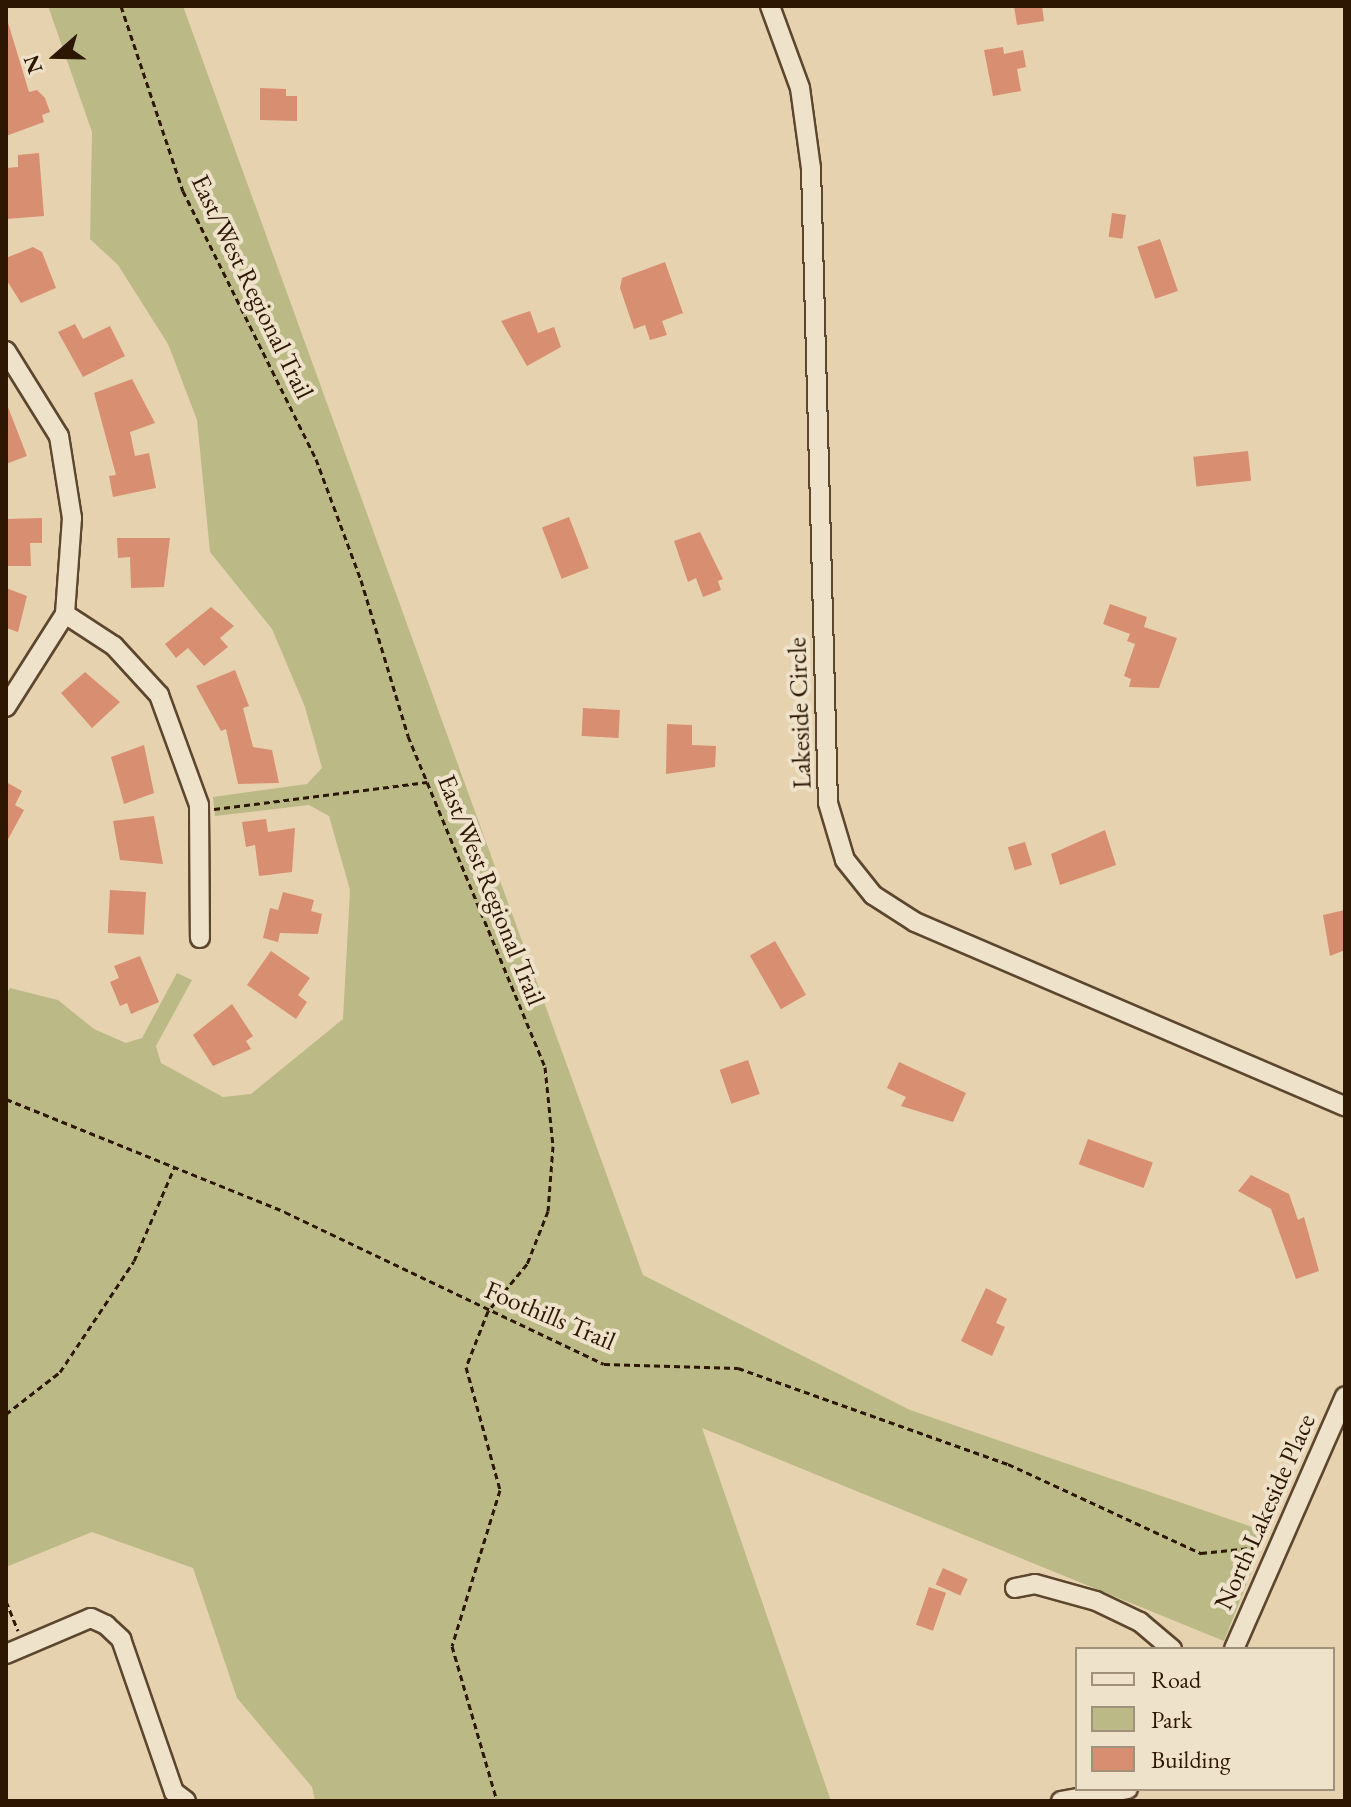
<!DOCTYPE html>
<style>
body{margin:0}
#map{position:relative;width:1351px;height:1807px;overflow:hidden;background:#e7d2af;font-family:"EB Garamond",serif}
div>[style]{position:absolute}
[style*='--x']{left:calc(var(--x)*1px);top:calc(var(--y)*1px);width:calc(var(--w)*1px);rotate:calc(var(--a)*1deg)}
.green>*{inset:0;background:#bbba87}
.building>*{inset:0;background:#d88e71;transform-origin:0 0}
.path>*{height:3px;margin-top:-1.5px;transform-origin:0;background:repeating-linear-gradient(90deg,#2d1703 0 6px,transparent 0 10px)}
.roads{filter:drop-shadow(2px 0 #5c462e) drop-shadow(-2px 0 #5c462e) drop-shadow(0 2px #5c462e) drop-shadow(0 -2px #5c462e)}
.minor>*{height:18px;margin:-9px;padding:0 9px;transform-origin:9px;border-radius:9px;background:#efe2cb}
span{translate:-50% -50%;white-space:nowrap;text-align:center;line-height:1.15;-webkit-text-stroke:8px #efe2cb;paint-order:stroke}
.street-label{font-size:26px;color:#2d1703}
.frame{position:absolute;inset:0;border:8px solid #2d1703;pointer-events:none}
.legend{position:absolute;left:1075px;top:1647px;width:260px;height:144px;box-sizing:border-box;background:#efe2cb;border:2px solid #a1917b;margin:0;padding:10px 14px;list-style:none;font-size:24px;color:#2d1703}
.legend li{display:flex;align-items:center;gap:16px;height:40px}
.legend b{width:40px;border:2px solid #a1917b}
.north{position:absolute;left:16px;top:16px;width:80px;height:80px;-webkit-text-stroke:6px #efe2cb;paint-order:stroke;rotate:250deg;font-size:22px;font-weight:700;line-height:32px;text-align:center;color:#2d1703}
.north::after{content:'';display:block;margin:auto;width:28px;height:36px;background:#2d1703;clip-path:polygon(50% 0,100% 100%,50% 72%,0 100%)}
</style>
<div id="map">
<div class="green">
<i style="clip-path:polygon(48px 6px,183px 6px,643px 1275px,910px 1410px,1267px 1532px,1224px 1641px,702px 1428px,831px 1801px,315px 1801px,312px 1787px,237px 1698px,193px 1568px,92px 1532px,6px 1567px,6px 994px,10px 988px,58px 1000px,94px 1029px,126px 1043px,142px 1038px,177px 973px,192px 980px,156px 1046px,161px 1063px,223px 1097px,251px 1094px,343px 1019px,350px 890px,329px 816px,309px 805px,215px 816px,213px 797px,307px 784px,322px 768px,305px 707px,272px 629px,210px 552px,197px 420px,168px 344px,118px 265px,90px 239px,92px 132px)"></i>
</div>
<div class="building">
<i style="clip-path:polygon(1014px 6px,1042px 6px,1044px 21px,1017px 25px)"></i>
<i style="clip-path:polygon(6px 16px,29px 92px,37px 90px,45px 98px,50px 112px,42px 115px,44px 122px,6px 136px)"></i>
<i style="clip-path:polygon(1003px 47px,1004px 54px,1023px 50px,1026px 67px,1017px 69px,1021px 91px,993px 96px,984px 50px)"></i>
<i style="clip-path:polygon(260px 88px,286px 89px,286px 96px,297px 96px,297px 121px,260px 120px)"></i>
<i style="clip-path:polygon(39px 153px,44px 216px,7px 219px,6px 168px,18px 167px,18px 155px)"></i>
<i style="left:1112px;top:213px;width:14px;height:24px;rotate:8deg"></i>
<i style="left:1160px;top:239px;width:55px;height:24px;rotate:71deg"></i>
<i style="clip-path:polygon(33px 247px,42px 252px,56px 288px,21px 303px,6px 279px,6px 258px)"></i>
<i style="clip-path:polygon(665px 262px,683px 313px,662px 321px,667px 335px,650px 340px,645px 325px,634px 329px,620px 288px,622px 278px)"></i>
<i style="clip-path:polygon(530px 311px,538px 333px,554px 327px,561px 347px,527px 366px,501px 321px)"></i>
<i style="clip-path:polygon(75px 324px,83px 339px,110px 326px,125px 356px,83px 377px,58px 332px)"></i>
<i style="clip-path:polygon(132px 379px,155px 423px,130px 432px,135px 456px,149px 453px,156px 488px,113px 497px,109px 476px,116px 475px,94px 393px)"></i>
<i style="clip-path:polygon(6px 402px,27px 456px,6px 464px)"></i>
<i style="left:1248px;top:451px;width:30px;height:55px;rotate:84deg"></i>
<i style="left:569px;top:517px;width:55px;height:29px;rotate:69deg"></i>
<i style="clip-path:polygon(42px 518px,42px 543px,30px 543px,31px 566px,6px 566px,6px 519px)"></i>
<i style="clip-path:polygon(700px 532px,723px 579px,718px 581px,721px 590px,703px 597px,696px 578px,688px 582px,674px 541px)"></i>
<i style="clip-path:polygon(117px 538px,170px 538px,164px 587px,131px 588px,130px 557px,118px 558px)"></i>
<i style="clip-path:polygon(6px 588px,27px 596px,18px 632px,6px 628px)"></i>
<i style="clip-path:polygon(1110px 604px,1147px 617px,1144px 627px,1177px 638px,1159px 688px,1129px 687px,1131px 679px,1124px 676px,1135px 644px,1127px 641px,1130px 634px,1103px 624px)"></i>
<i style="clip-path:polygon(211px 607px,234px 626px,220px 638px,228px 647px,204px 666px,188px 648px,176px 658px,165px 644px)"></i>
<i style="clip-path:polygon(235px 670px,249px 706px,243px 708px,253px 747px,272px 750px,279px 783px,238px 784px,226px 729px,221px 731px,196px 686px)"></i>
<i style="clip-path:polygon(85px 672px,120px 702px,92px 728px,61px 693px)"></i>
<i style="left:583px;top:708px;width:37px;height:28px;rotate:3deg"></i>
<i style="clip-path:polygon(667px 724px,692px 725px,692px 745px,716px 746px,715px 767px,666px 774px)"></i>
<i style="clip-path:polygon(144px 745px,154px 793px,124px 804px,111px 757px)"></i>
<i style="clip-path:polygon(6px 782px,22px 791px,15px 805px,24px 810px,6px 843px)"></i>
<i style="clip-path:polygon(154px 816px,163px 864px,120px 860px,113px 821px)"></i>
<i style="clip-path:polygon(266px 819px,268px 832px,295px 828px,292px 872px,259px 876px,255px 845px,246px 847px,242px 822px)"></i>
<i style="clip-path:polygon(1105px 830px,1116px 865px,1060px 885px,1051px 854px)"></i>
<i style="left:1025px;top:842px;width:24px;height:18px;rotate:73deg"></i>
<i style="left:110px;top:890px;width:36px;height:43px;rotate:3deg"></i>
<i style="clip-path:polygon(283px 892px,314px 900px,311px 911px,322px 914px,318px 934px,280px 933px,278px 942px,263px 938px,270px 908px,278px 910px)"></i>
<i style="clip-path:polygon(1345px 910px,1345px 950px,1330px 956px,1323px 915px)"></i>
<i style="left:775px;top:941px;width:62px;height:29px;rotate:60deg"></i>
<i style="clip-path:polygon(271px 951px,310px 978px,298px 995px,307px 1002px,296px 1019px,247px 985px)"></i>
<i style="clip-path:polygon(140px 956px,159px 1002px,131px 1014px,127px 1003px,120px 1006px,110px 982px,119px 978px,114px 966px)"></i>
<i style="clip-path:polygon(232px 1004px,253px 1036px,246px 1041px,251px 1049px,213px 1066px,193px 1035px)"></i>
<i style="left:748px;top:1060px;width:36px;height:30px;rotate:71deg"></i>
<i style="clip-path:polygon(899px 1062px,966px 1093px,953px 1122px,901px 1106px,906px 1097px,887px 1088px)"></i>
<i style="left:1088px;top:1139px;width:69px;height:27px;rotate:20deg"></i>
<i style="clip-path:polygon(1251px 1175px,1289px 1194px,1298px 1220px,1304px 1217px,1319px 1271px,1296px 1279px,1271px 1209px,1238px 1191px)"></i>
<i style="clip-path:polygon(986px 1288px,1007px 1299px,996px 1323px,1005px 1327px,992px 1356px,961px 1341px)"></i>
<i style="left:943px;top:1568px;width:27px;height:18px;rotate:24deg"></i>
<i style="left:929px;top:1587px;width:18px;height:40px;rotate:19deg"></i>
</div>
<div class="path">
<i style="--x:121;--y:6;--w:195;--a:71.5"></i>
<i style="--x:183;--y:191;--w:299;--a:63.6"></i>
<i style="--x:316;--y:459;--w:129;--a:69.6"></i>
<i style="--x:361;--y:580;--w:163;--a:73.2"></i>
<i style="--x:408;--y:736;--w:358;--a:67.5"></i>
<i style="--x:545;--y:1067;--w:79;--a:84.2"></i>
<i style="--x:553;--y:1146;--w:65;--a:94.4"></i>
<i style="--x:548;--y:1211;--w:57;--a:111.6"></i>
<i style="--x:527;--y:1264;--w:61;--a:129.7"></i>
<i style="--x:488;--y:1311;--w:60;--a:111.4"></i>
<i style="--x:466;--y:1367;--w:128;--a:74.5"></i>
<i style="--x:500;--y:1490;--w:163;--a:107.1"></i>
<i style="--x:452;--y:1646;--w:161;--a:73.8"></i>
<i style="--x:214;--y:809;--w:215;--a:-7.2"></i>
<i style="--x:6;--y:1099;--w:301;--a:22"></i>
<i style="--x:285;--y:1212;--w:353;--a:25.5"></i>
<i style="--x:604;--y:1364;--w:134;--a:1.7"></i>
<i style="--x:738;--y:1368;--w:287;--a:19.6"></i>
<i style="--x:1008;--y:1464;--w:213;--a:24.8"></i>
<i style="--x:1201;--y:1553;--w:60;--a:-5.7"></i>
<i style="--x:6;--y:1414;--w:68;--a:-37.9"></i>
<i style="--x:60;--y:1372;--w:133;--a:-56.3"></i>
<i style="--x:134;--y:1261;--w:101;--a:-66.7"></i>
<i style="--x:6;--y:1601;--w:32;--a:68"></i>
</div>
<div class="roads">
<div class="minor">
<i style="--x:770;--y:6;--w:87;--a:69.9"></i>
<i style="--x:800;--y:88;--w:81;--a:82.2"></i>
<i style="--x:811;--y:168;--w:635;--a:88.47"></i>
<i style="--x:828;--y:803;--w:59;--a:73.4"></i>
<i style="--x:845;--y:860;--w:45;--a:51.3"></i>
<i style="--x:873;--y:895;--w:50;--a:32.7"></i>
<i style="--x:915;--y:922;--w:468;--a:23.2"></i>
<i style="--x:6;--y:351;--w:100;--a:58.1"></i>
<i style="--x:59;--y:436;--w:83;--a:81"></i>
<i style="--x:72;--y:518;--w:96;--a:94.2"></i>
<i style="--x:65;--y:614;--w:110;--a:122.4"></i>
<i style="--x:65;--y:614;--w:59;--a:33.1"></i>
<i style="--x:114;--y:646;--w:67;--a:47.4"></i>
<i style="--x:159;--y:695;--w:117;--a:70"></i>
<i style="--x:199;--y:805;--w:133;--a:89.6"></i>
<i style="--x:1015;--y:1588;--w:20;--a:-11"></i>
<i style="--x:1035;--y:1584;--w:63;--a:15.6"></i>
<i style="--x:1096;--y:1601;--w:49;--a:25.5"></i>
<i style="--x:1140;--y:1622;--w:42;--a:40.2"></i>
<i style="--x:1234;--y:1649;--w:276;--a:-66.3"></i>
<i style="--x:6;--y:1654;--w:92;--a:-23"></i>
<i style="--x:91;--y:1618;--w:17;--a:25"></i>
<i style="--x:106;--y:1625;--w:21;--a:43"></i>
<i style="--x:121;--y:1639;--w:162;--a:70.9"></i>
<i style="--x:174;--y:1792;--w:15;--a:37"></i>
<i style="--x:1061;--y:1801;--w:68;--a:-10.2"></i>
</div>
</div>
<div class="street-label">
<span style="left:252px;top:287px;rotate:64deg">East/West Regional Trail</span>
<span style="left:800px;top:713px;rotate:-92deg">Lakeside Circle</span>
<span style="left:491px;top:890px;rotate:68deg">East/West Regional Trail</span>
<span style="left:550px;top:1316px;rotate:23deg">Foothills Trail</span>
<span style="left:1265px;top:1512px;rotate:-66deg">North Lakeside Place</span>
</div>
<div class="frame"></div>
<ul class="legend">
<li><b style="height:10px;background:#efe2cb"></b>Road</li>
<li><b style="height:22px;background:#bbba87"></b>Park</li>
<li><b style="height:22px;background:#d88e71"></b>Building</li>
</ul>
<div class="north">N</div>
</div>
